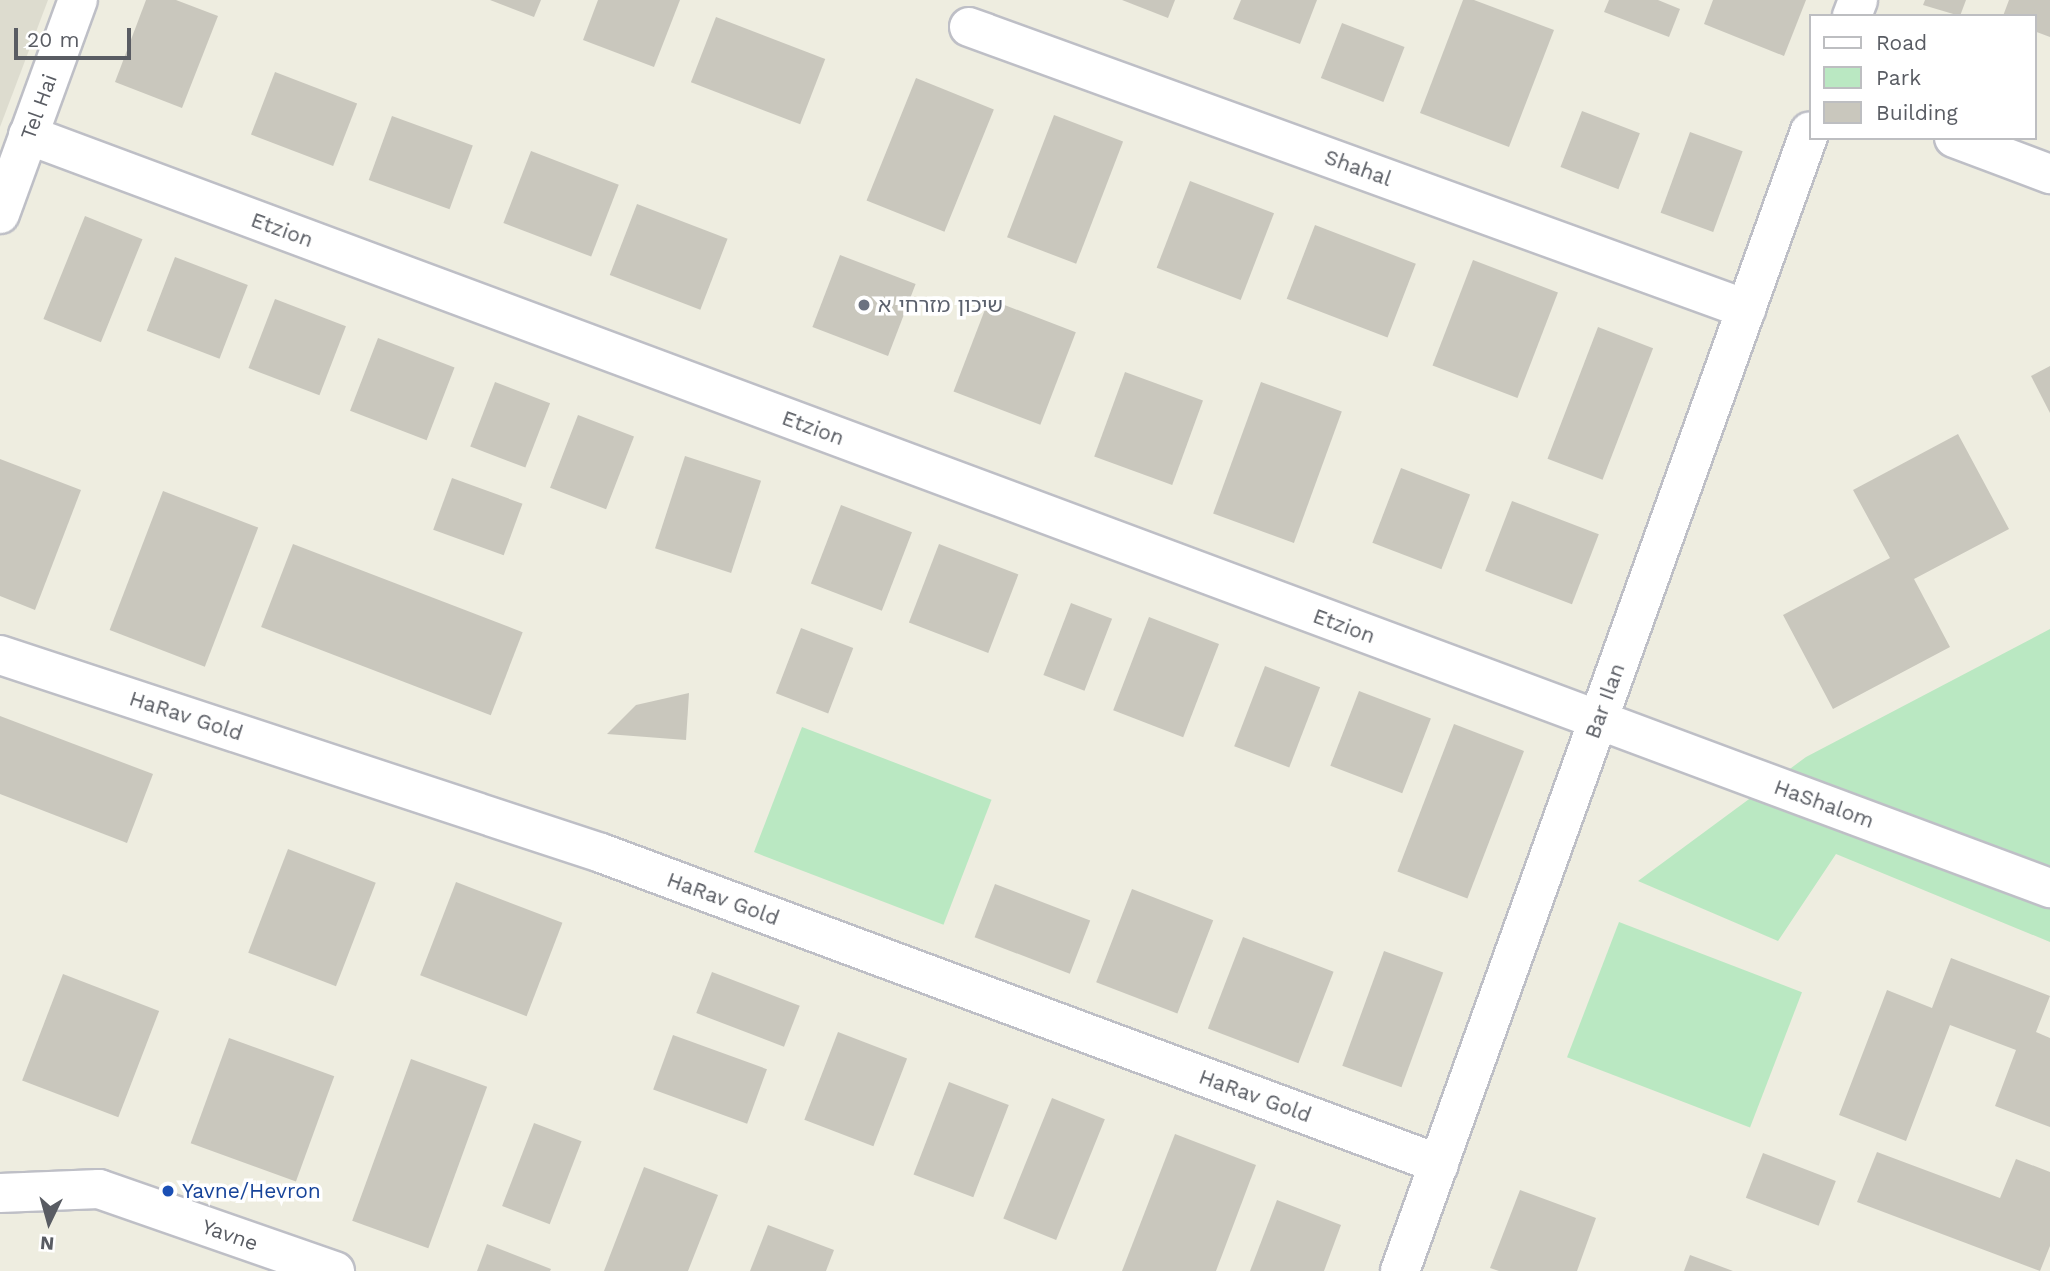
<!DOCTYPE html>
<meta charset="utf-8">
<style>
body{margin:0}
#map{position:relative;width:2050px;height:1271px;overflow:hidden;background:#eeede0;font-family:"Work Sans","Noto Sans Hebrew",sans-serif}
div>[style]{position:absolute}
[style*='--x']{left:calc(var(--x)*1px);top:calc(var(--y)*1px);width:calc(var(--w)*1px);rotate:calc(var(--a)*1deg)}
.education>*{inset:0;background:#dddccf}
.green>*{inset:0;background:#bae8c2;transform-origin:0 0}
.building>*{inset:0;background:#c9c7bd;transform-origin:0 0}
.roads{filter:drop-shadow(2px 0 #bebfc6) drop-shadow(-2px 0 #bebfc6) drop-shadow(0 2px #bebfc6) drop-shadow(0 -2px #bebfc6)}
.minor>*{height:38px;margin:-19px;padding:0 19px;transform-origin:19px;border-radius:19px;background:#fff}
.dots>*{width:19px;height:19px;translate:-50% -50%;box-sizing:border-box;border:4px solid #fff;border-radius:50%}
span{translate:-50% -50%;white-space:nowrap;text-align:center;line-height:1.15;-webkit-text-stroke:7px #fff;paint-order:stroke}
.street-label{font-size:21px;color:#595c63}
.worship-label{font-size:21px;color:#5b616d}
.left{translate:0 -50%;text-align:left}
.transit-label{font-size:21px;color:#164399}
.legend{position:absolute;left:1809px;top:14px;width:228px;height:126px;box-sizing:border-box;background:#fff;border:2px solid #bdbec1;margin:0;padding:9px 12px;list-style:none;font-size:21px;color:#595c63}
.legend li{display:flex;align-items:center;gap:14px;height:35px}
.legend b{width:35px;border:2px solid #bdbec1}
.north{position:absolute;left:14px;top:1187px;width:70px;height:70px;-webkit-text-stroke:5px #fff;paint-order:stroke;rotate:185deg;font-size:19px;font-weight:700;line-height:28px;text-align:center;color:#595c63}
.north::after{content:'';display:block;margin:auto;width:24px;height:32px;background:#595c63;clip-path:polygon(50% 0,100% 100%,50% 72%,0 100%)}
.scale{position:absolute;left:14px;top:28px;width:117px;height:32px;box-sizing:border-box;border:4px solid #595c63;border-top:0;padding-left:9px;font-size:21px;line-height:24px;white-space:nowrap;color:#595c63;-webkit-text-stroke:5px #fff;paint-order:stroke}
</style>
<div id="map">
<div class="education">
<i style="clip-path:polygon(0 0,48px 0,0 127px)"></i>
</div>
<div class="green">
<i style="clip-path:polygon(2050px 629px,2050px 942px,1836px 854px,1778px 941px,1638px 881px,1806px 757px)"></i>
<i style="left:802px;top:727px;width:203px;height:134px;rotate:21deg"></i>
<i style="left:1619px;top:922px;width:196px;height:145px;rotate:21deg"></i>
</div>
<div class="building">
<i style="clip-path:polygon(146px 0,176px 0,218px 16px,182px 108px,115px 82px)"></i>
<i style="clip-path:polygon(490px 0,541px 0,534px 17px)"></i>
<i style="clip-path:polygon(598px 0,680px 0,654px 67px,583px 40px)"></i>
<i style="clip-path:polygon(1122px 0,1175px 0,1168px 18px)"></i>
<i style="clip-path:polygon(1241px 0,1317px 0,1300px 44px,1233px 19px)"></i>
<i style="clip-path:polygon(1463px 0,1474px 0,1554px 30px,1509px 147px,1420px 113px)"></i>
<i style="clip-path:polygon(1609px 0,1658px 0,1680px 9px,1669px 37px,1604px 12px)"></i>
<i style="clip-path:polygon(1713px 0,1806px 0,1784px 56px,1704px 24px)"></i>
<i style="clip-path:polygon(1925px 0,1966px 0,1960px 16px,1923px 5px)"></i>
<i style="clip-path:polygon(2009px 0,2050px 0,2050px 37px,2034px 31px,2034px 16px,2003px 16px)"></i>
<i style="left:716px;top:17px;width:117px;height:70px;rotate:21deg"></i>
<i style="left:1342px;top:23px;width:67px;height:59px;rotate:21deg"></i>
<i style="left:275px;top:72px;width:88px;height:67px;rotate:21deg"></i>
<i style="left:916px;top:78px;width:84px;height:132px;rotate:22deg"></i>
<i style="left:1582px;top:111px;width:62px;height:60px;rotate:21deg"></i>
<i style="left:1054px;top:115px;width:74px;height:131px;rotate:21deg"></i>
<i style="left:392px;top:116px;width:86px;height:68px;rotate:20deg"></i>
<i style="left:1690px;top:132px;width:56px;height:86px;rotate:20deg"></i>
<i style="left:531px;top:151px;width:94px;height:77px;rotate:21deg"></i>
<i style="left:1190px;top:181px;width:90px;height:93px;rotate:21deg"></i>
<i style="left:637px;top:204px;width:97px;height:76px;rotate:21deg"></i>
<i style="left:85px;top:216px;width:62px;height:111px;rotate:22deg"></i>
<i style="left:1315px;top:225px;width:108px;height:79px;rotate:21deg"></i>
<i style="left:840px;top:255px;width:81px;height:77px;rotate:21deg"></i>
<i style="left:175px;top:257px;width:78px;height:79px;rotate:21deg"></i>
<i style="left:1473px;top:260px;width:91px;height:113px;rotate:21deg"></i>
<i style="left:275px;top:299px;width:76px;height:74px;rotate:21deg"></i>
<i style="left:989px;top:299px;width:93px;height:99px;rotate:21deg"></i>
<i style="left:1598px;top:327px;width:59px;height:141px;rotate:21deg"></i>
<i style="left:378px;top:338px;width:82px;height:78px;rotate:21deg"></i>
<i style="clip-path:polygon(2050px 366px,2050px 413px,2031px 376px)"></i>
<i style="left:1125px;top:372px;width:83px;height:90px;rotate:20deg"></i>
<i style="left:495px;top:382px;width:59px;height:69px;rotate:21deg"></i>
<i style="left:1261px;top:382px;width:86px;height:140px;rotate:20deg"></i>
<i style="left:578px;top:415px;width:60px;height:78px;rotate:21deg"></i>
<i style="clip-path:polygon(1958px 434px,2009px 529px,1914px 579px,1950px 647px,1833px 709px,1783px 615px,1890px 558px,1853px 490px)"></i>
<i style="left:685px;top:456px;width:80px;height:97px;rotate:18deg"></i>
<i style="clip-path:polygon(0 459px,81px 490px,35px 610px,0 596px)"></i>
<i style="left:1401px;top:468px;width:74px;height:80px;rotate:21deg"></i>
<i style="left:452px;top:478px;width:75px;height:55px;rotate:20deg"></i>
<i style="left:163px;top:491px;width:102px;height:149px;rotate:21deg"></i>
<i style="left:1512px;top:501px;width:93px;height:75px;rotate:21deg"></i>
<i style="left:841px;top:505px;width:76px;height:84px;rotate:21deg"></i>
<i style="left:293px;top:544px;width:246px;height:89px;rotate:21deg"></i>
<i style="left:939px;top:544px;width:85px;height:84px;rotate:21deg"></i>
<i style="left:1071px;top:603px;width:44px;height:77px;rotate:21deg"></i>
<i style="left:1149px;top:617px;width:75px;height:100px;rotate:21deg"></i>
<i style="left:801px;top:628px;width:56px;height:70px;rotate:21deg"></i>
<i style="left:1265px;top:666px;width:59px;height:86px;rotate:21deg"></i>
<i style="left:1359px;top:691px;width:77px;height:80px;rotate:21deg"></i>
<i style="clip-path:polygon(689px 693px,686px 740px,607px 734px,636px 705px)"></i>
<i style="clip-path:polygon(0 716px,153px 774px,127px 843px,0 794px)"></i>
<i style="left:1454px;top:724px;width:75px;height:158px;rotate:21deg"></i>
<i style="left:288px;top:849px;width:94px;height:111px;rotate:21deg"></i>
<i style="left:456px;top:882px;width:114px;height:100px;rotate:21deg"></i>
<i style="left:995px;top:884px;width:102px;height:57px;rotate:21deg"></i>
<i style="left:1132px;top:889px;width:87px;height:100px;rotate:21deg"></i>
<i style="left:1243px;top:937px;width:97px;height:98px;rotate:21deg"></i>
<i style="left:1384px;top:951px;width:63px;height:122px;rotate:20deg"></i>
<i style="clip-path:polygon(1951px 958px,2050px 996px,2036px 1032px,2050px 1038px,2050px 1127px,1995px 1106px,2016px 1050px,1950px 1025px,1906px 1141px,1839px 1115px,1887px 990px,1932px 1008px)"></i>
<i style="left:712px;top:972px;width:94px;height:44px;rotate:21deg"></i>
<i style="left:63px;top:974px;width:103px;height:114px;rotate:21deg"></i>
<i style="left:838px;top:1032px;width:74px;height:94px;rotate:21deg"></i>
<i style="left:673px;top:1035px;width:100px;height:58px;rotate:20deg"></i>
<i style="left:229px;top:1038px;width:112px;height:112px;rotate:20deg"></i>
<i style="left:411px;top:1059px;width:81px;height:172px;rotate:20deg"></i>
<i style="left:949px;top:1082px;width:64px;height:99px;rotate:21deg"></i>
<i style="left:1052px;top:1098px;width:57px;height:130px;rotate:22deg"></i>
<i style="left:534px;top:1123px;width:51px;height:89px;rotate:21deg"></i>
<i style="clip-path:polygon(1175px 1134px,1256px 1165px,1216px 1271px,1122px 1271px)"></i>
<i style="clip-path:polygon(1877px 1152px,2000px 1198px,2016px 1159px,2050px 1172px,2050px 1246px,2040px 1271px,1857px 1202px)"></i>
<i style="left:1763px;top:1153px;width:78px;height:48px;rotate:21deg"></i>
<i style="clip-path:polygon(644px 1167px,718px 1195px,688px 1271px,604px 1271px)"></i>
<i style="clip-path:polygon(1520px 1190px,1596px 1218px,1577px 1271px,1499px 1271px,1490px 1268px)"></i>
<i style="clip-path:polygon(1277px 1200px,1341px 1225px,1324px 1271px,1250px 1271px)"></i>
<i style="clip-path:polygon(768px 1225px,834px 1250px,826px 1271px,750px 1271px)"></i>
<i style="clip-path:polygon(487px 1244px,551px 1269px,550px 1271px,477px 1271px)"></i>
<i style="clip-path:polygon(1690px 1255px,1733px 1271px,1684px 1271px)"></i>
</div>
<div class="roads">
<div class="minor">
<i style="--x:1852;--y:16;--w:17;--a:-69"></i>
<i style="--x:969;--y:27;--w:827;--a:19.95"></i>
<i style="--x:28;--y:135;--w:2158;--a:20.43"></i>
<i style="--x:1954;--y:138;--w:103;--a:20.6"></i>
<i style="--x:0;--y:214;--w:228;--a:-70"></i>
<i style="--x:0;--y:655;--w:633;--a:18.23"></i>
<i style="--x:601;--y:853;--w:894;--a:20.36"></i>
<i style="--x:0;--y:1193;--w:99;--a:-2.3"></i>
<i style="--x:99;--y:1189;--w:250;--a:19.2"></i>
<i style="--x:1400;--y:1271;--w:1211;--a:-70.22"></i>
</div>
</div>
<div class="dots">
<i style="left:864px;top:305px;background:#6b7280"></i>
<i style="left:168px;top:1191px;background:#1a4fb4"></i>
</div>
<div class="street-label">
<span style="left:39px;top:107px;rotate:-70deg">Tel Hai</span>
<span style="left:1358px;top:168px;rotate:20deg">Shahal</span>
<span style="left:282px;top:230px;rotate:20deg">Etzion</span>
<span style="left:813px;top:428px;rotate:20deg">Etzion</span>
<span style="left:1344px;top:626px;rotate:20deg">Etzion</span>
<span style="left:1605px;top:701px;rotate:-70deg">Bar Ilan</span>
<span style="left:186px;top:716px;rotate:18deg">HaRav Gold</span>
<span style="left:1824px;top:804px;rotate:20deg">HaShalom</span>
<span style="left:723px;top:899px;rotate:20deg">HaRav Gold</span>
<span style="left:1255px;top:1096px;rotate:20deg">HaRav Gold</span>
<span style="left:230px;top:1235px;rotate:19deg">Yavne</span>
</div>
<div class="worship-label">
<span class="left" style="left:878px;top:305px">שיכון מזרחי א</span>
</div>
<div class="transit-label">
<span class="left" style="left:182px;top:1191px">Yavne/Hevron</span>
</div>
<ul class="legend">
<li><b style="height:9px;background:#fff"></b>Road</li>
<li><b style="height:19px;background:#bae8c2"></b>Park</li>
<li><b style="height:19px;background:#c9c7bd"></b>Building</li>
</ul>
<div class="north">N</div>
<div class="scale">20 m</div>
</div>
